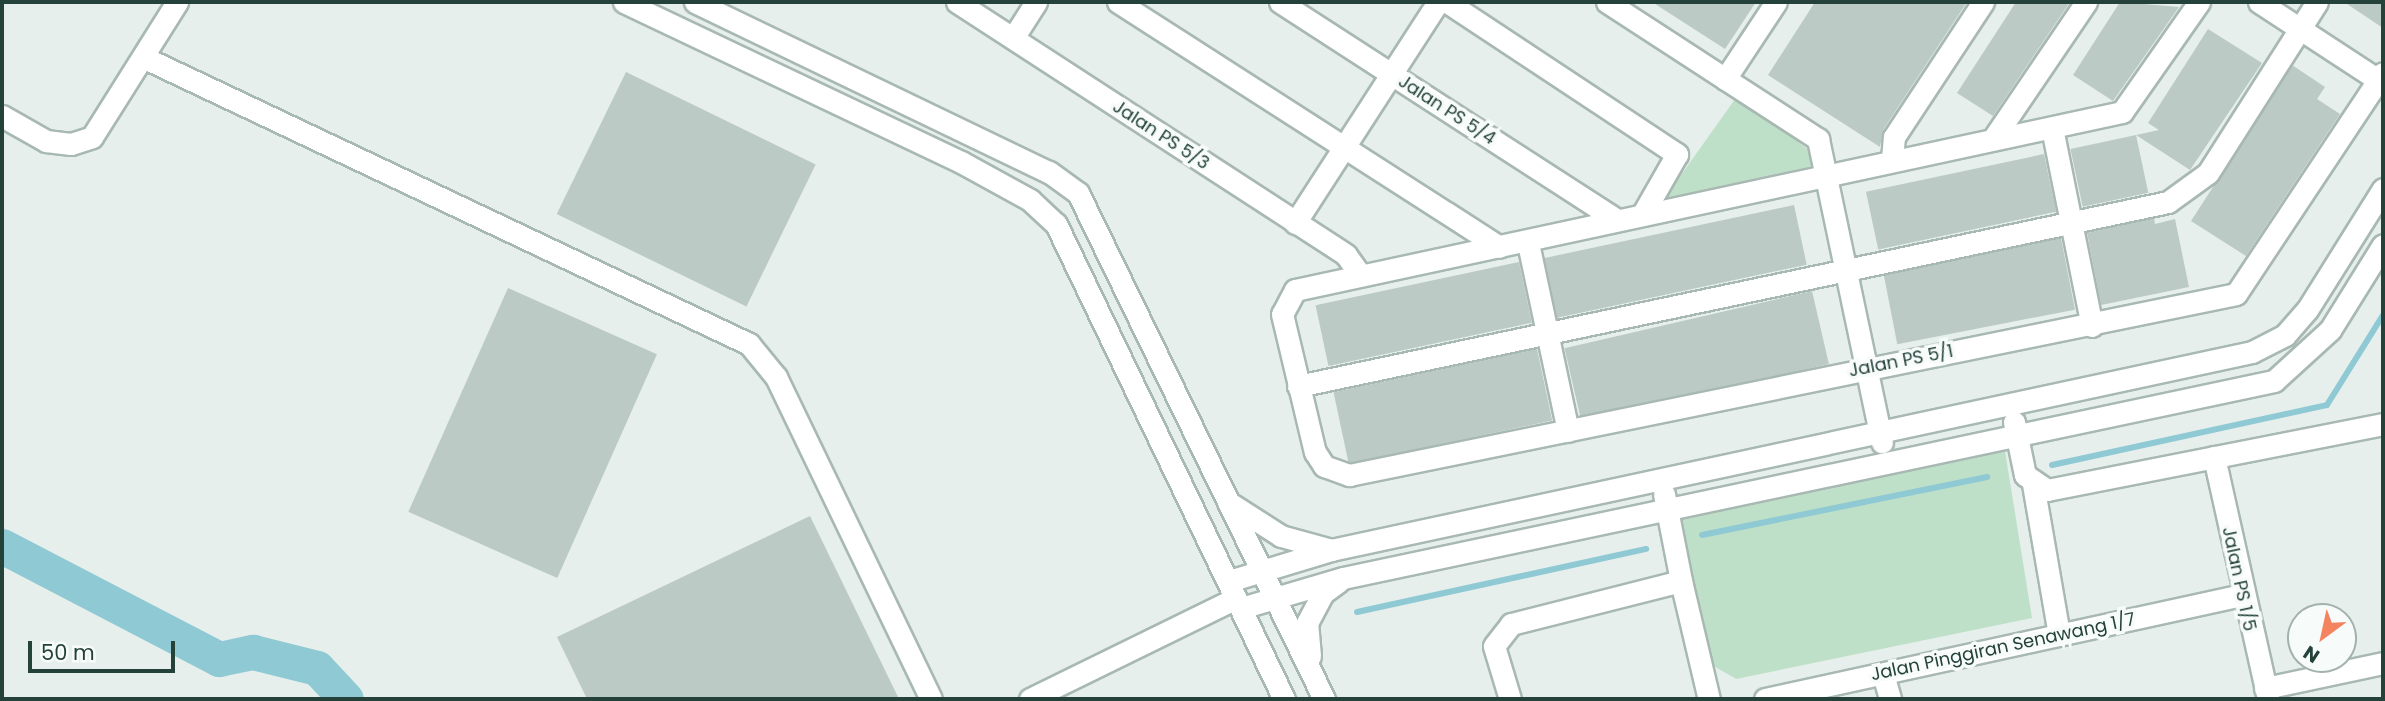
<!DOCTYPE html>
<style>
body{margin:0}
#map{position:relative;width:2385px;height:701px;overflow:hidden;background:#e6efeb;font-family:Poppins,sans-serif}
div>[style]{position:absolute}
[style*='--x']{left:calc(var(--x)*1px);top:calc(var(--y)*1px);width:calc(var(--w)*1px);rotate:calc(var(--a)*1deg)}
.green>*{inset:0;background:#bfe0c8}
.stream>*{height:6px;margin:-3px;padding:0 3px;transform-origin:3px;border-radius:3px;background:#8ec9d4}
.river>*{height:35px;margin:-17.5px;padding:0 17.5px;transform-origin:17.5px;border-radius:17.5px;background:#8ec9d4}
.building>*{inset:0;background:#bbcac4;transform-origin:0 0}
.roads{filter:drop-shadow(2px 0 #a8b8b2) drop-shadow(-2px 0 #a8b8b2) drop-shadow(0 2px #a8b8b2) drop-shadow(0 -2px #a8b8b2)}
.minor>*{height:21px;margin:-10.5px;padding:0 10.5px;transform-origin:10.5px;border-radius:10.5px;background:#fff}
span{translate:-50% -50%;white-space:nowrap;text-align:center;line-height:1.15;-webkit-text-stroke:7px #f7fbf9;paint-order:stroke}
.street-label{font-size:18px;color:#24423a}
.frame{position:absolute;inset:0;border:4px solid #24423a;pointer-events:none}
.north{position:absolute;left:2287px;top:603px;width:70px;height:70px;box-sizing:border-box;background:#f7fbf9;border:2px solid #a3b1ad;border-radius:50%;rotate:213deg;font-size:19px;font-weight:700;line-height:28px;text-align:center;color:#24423a}
.north::after{content:'';display:block;margin:auto;width:24px;height:32px;background:#f4845f;clip-path:polygon(50% 0,100% 100%,50% 72%,0 100%)}
.scale{position:absolute;left:28px;top:641px;width:147px;height:32px;box-sizing:border-box;border:4px solid #24423a;border-top:0;padding-left:9px;font-size:21px;line-height:24px;white-space:nowrap;color:#24423a;-webkit-text-stroke:5px #f7fbf9;paint-order:stroke}
</style>
<div id="map">
<div class="green">
<i style="clip-path:polygon(1738px 95px,1812px 153px,1813px 166px,1664px 199px)"></i>
<i style="clip-path:polygon(2004px 445px,2032px 618px,1736px 679px,1712px 665px,1676px 515px)"></i>
</div>
<div class="stream">
<i style="--x:2052;--y:465;--w:281;--a:-12.3"></i>
<i style="--x:2327;--y:405;--w:106;--a:-58.1"></i>
<i style="--x:1702;--y:535;--w:291;--a:-11.5"></i>
<i style="--x:1357;--y:612;--w:296;--a:-12.3"></i>
</div>
<div class="river">
<i style="--x:2;--y:546;--w:245;--a:27.5"></i>
<i style="--x:219;--y:659;--w:35;--a:-12"></i>
<i style="--x:253;--y:652;--w:66;--a:14"></i>
<i style="--x:317;--y:668;--w:42;--a:46.9"></i>
</div>
<div class="building">
<i style="clip-path:polygon(1652px 2px,1756px 2px,1725px 49px)"></i>
<i style="clip-path:polygon(1815px 2px,1967px 2px,1883px 130px,1880px 147px,1768px 75px)"></i>
<i style="clip-path:polygon(2016px 2px,2070px 2px,1993px 116px,1957px 93px)"></i>
<i style="clip-path:polygon(2120px 2px,2179px 7px,2113px 101px,2073px 75px)"></i>
<i style="clip-path:polygon(2344px 2px,2383px 2px,2383px 28px)"></i>
<i style="clip-path:polygon(2208px 29px,2262px 63px,2190px 170px,2136px 135px,2159px 130px,2148px 123px)"></i>
<i style="clip-path:polygon(2292px 65px,2325px 87px,2317px 99px,2340px 114px,2246px 256px,2191px 221px)"></i>
<i style="left:626px;top:72px;width:211px;height:158px;rotate:26deg"></i>
<i style="left:2136px;top:135px;width:59px;height:67px;rotate:78deg"></i>
<i style="left:2044px;top:154px;width:59px;height:182px;rotate:78deg"></i>
<i style="left:1794px;top:205px;width:61px;height:255px;rotate:78deg"></i>
<i style="clip-path:polygon(2154px 218px,2155px 224px,2175px 219px,2189px 287px,2101px 305px,2087px 233px)"></i>
<i style="left:2061px;top:238px;width:73px;height:181px;rotate:79deg"></i>
<i style="left:1519px;top:262px;width:62px;height:208px;rotate:78deg"></i>
<i style="left:508px;top:288px;width:163px;height:245px;rotate:24deg"></i>
<i style="left:1812px;top:291px;width:75px;height:254px;rotate:77deg"></i>
<i style="left:1537px;top:349px;width:73px;height:208px;rotate:78deg"></i>
<i style="clip-path:polygon(810px 516px,899px 699px,587px 699px,557px 637px)"></i>
</div>
<div class="roads">
<div class="minor">
<i style="--x:624;--y:2;--w:373;--a:25.4"></i>
<i style="--x:961;--y:162;--w:79;--a:28.8"></i>
<i style="--x:1030;--y:200;--w:35;--a:43"></i>
<i style="--x:1056;--y:224;--w:527;--a:64.36"></i>
<i style="--x:695;--y:2;--w:393;--a:25.7"></i>
<i style="--x:1049;--y:172;--w:36;--a:36"></i>
<i style="--x:1078;--y:193;--w:563;--a:64.07"></i>
<i style="--x:957;--y:2;--w:464;--a:33"></i>
<i style="--x:1346;--y:255;--w:22;--a:54"></i>
<i style="--x:1118;--y:2;--w:453;--a:32.7"></i>
<i style="--x:1280;--y:2;--w:398;--a:32.9"></i>
<i style="--x:1447;--y:2;--w:276;--a:33.5"></i>
<i style="--x:1677;--y:154;--w:70;--a:119.8"></i>
<i style="--x:1607;--y:2;--w:252;--a:33"></i>
<i style="--x:1818;--y:139;--w:310;--a:78.1"></i>
<i style="--x:2199;--y:2;--w:134;--a:125"></i>
<i style="--x:2122;--y:112;--w:846;--a:167.85"></i>
<i style="--x:1295;--y:290;--w:27;--a:118"></i>
<i style="--x:1282;--y:314;--w:142;--a:76.6"></i>
<i style="--x:1315;--y:452;--w:17;--a:57"></i>
<i style="--x:1324;--y:466;--w:27;--a:20"></i>
<i style="--x:1349;--y:475;--w:905;--a:-11.53"></i>
<i style="--x:2236;--y:294;--w:265;--a:-56.4"></i>
<i style="--x:2259;--y:2;--w:148;--a:33.2"></i>
<i style="--x:1013;--y:38;--w:43;--a:-57.4"></i>
<i style="--x:147;--y:59;--w:666;--a:25.33"></i>
<i style="--x:749;--y:344;--w:43;--a:50.7"></i>
<i style="--x:776;--y:377;--w:357;--a:64.3"></i>
<i style="--x:1725;--y:79;--w:92;--a:-56.5"></i>
<i style="--x:2;--y:116;--w:51;--a:29.6"></i>
<i style="--x:46;--y:141;--w:25;--a:7"></i>
<i style="--x:71;--y:144;--w:22;--a:-18"></i>
<i style="--x:92;--y:137;--w:160;--a:-57.8"></i>
<i style="--x:2052;--y:128;--w:202;--a:78.6"></i>
<i style="--x:1993;--y:139;--w:166;--a:-55.8"></i>
<i style="--x:1892;--y:159;--w:22;--a:-85"></i>
<i style="--x:1894;--y:137;--w:162;--a:-56.6"></i>
<i style="--x:1295;--y:223;--w:263;--a:-57.1"></i>
<i style="--x:1528;--y:243;--w:192;--a:78"></i>
<i style="--x:1298;--y:386;--w:889;--a:-11.94"></i>
<i style="--x:2168;--y:202;--w:49;--a:-35.9"></i>
<i style="--x:2208;--y:173;--w:203;--a:-57.5"></i>
<i style="--x:2014;--y:422;--w:54;--a:78.3"></i>
<i style="--x:2025;--y:475;--w:27;--a:34"></i>
<i style="--x:2047;--y:490;--w:342;--a:-11.1"></i>
<i style="--x:2214;--y:457;--w:248;--a:77.4"></i>
<i style="--x:2033;--y:484;--w:153;--a:80.2"></i>
<i style="--x:1664;--y:494;--w:89;--a:78.9"></i>
<i style="--x:1228;--y:502;--w:63;--a:32.7"></i>
<i style="--x:1281;--y:536;--w:52;--a:15.6"></i>
<i style="--x:1229;--y:581;--w:107;--a:-16.9"></i>
<i style="--x:1331;--y:550;--w:942;--a:-12.13"></i>
<i style="--x:2252;--y:352;--w:37;--a:-27"></i>
<i style="--x:2285;--y:335;--w:33;--a:-49"></i>
<i style="--x:2307;--y:310;--w:143;--a:-57.9"></i>
<i style="--x:1241;--y:608;--w:106;--a:-16.4"></i>
<i style="--x:1343;--y:578;--w:952;--a:-11.95"></i>
<i style="--x:2274;--y:381;--w:76;--a:-42.3"></i>
<i style="--x:2330;--y:330;--w:100;--a:-58.1"></i>
<i style="--x:1310;--y:656;--w:33;--a:-95"></i>
<i style="--x:1307;--y:623;--w:34;--a:-62"></i>
<i style="--x:1323;--y:593;--w:19;--a:-36"></i>
<i style="--x:1883;--y:674;--w:26;--a:74"></i>
<i style="--x:2265;--y:688;--w:121;--a:-12"></i>
<i style="--x:1030;--y:699;--w:229;--a:-26.1"></i>
<i style="--x:1510;--y:699;--w:55;--a:-106.8"></i>
<i style="--x:1494;--y:646;--w:28;--a:-52"></i>
<i style="--x:1511;--y:624;--w:175;--a:-14.2"></i>
<i style="--x:1681;--y:581;--w:121;--a:76.7"></i>
<i style="--x:1765;--y:699;--w:488;--a:-12.3"></i>
</div>
</div>
<div class="street-label">
<span style="left:1447px;top:110px;rotate:33deg">Jalan PS 5/4</span>
<span style="left:1161px;top:135px;rotate:33deg">Jalan PS 5/3</span>
<span style="left:1901px;top:361px;rotate:-11deg">Jalan PS 5/1</span>
<span style="left:2239px;top:579px;rotate:78deg">Jalan PS 1/5</span>
<span style="left:2003px;top:647px;rotate:-12deg">Jalan Pinggiran Senawang 1/7</span>
</div>
<div class="frame"></div>
<div class="north">N</div>
<div class="scale">50 m</div>
</div>
